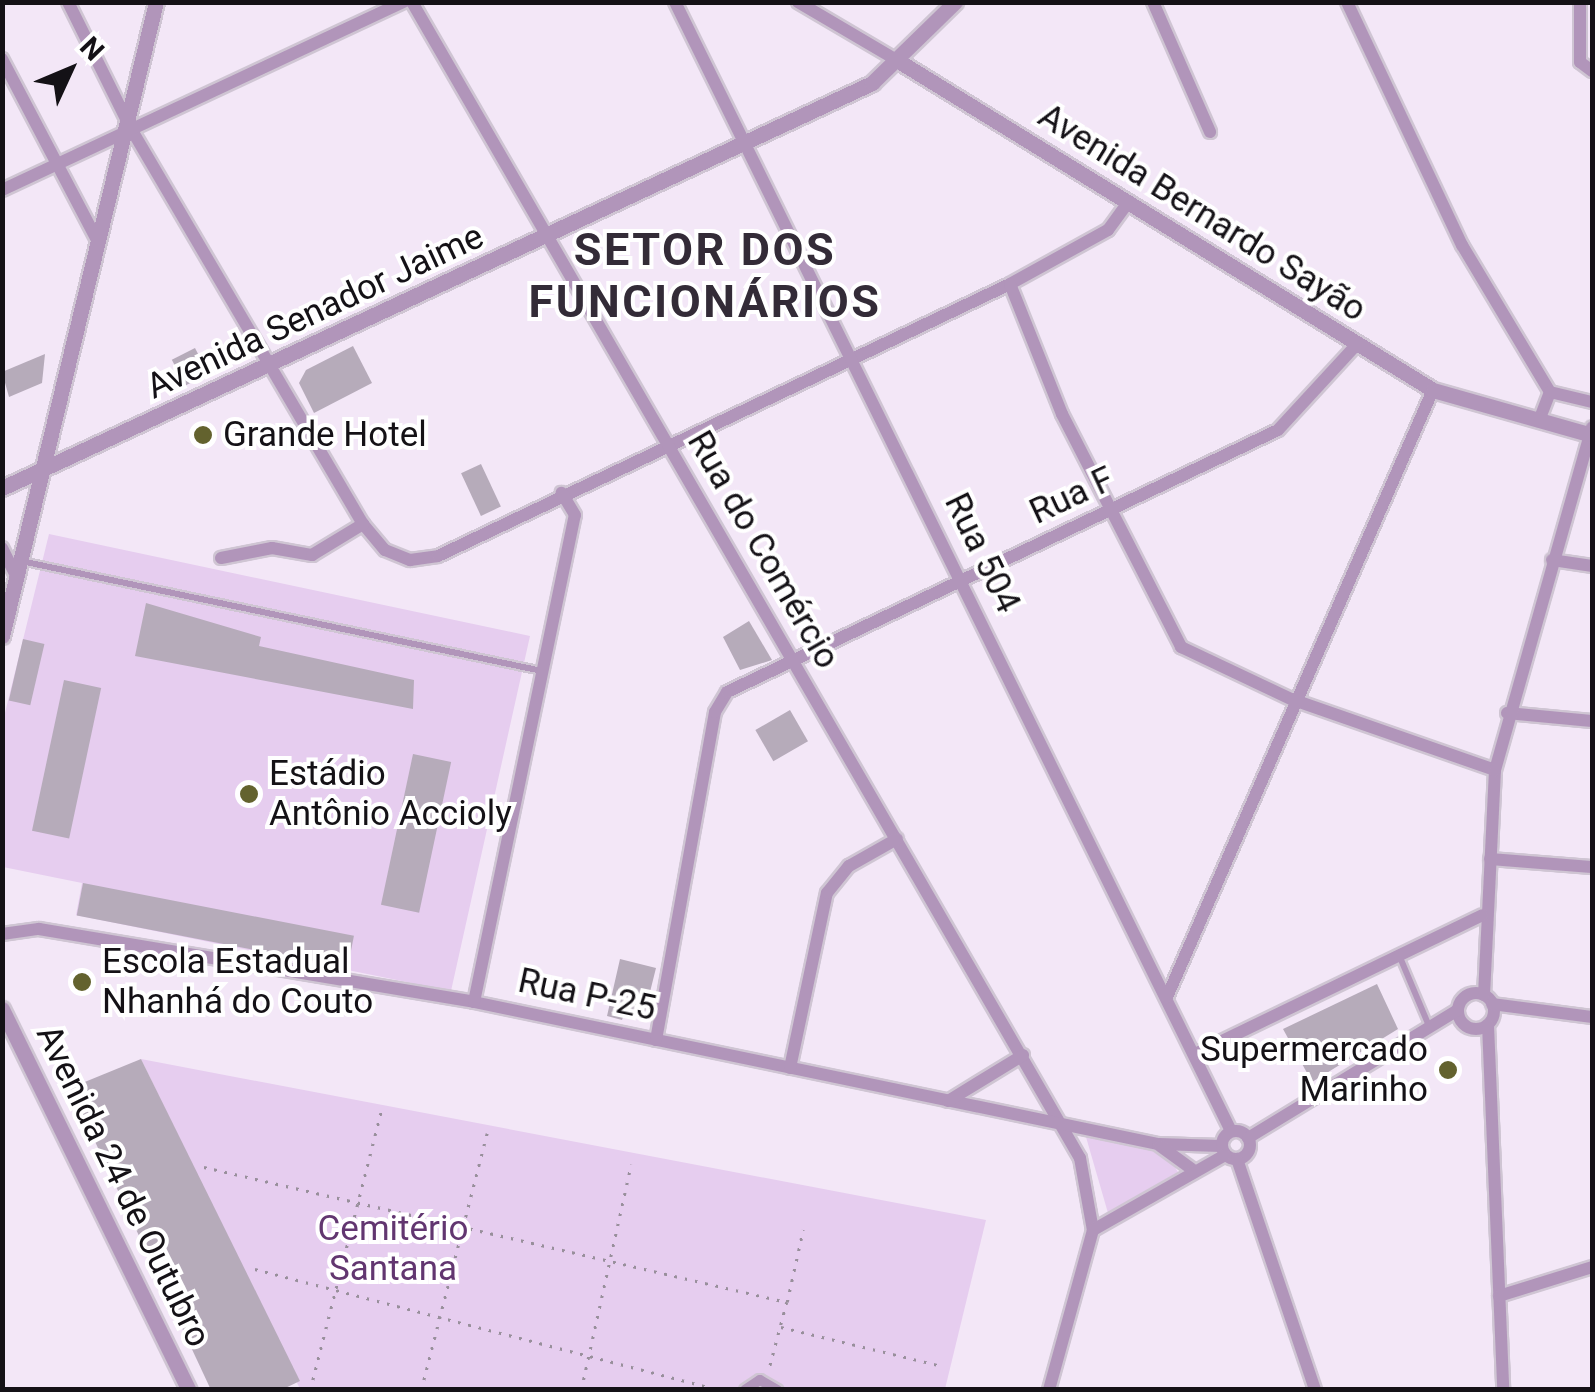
<!DOCTYPE html>
<meta charset="utf-8">
<style>
body{margin:0}
#map{position:relative;width:1595px;height:1392px;overflow:hidden;background:#f3e7f7;font-family:Roboto,sans-serif}
div>[style]{position:absolute}
[style*='--x']{left:calc(var(--x)*1px);top:calc(var(--y)*1px);width:calc(var(--w)*1px);rotate:calc(var(--a)*1deg)}
.green>*{inset:0;background:#e6cdef}
.building>*{inset:0;background:#b6abba;transform-origin:0 0}
.path>*{height:2.5px;margin-top:-1.25px;transform-origin:0;background:repeating-linear-gradient(90deg,#988f9b 0 2.5px,transparent 0 10.5px)}
.roads{filter:drop-shadow(2px 0 #cfc5d3) drop-shadow(-2px 0 #cfc5d3) drop-shadow(0 2px #cfc5d3) drop-shadow(0 -2px #cfc5d3)}
.service>*{height:6px;margin:-3px;padding:0 3px;transform-origin:3px;border-radius:3px;background:#b195ba}
.pedestrian>*{height:10px;margin:-5px;padding:0 5px;transform-origin:5px;border-radius:5px;background:#b195ba}
.minor>*{height:12px;margin:-6px;padding:0 6px;transform-origin:6px;border-radius:6px;background:#b195ba}
.minor>.ring{margin:-6px;padding:0;box-sizing:content-box;background:none;border:12px solid #b195ba;border-radius:50%}
.tertiary>*{height:15px;margin:-7.5px;padding:0 7.5px;transform-origin:7.5px;border-radius:7.5px;background:#b195ba}
.dots>*{width:28px;height:28px;translate:-50% -50%;box-sizing:border-box;border:5px solid #fff;border-radius:50%}
span{translate:-50% -50%;white-space:nowrap;text-align:center;line-height:1.15;-webkit-text-stroke:8px #fff;paint-order:stroke}
.street-label{font-size:35px;color:#141116}
.poi-label{font-size:35px;color:#141116}
.left{translate:0 -50%;text-align:left}
.right{translate:-100% -50%;text-align:right}
.park-label{font-size:35px;color:#623670}
.district-label{font-size:45px;color:#332b37;font-weight:700;letter-spacing:2.5px}
.frame{position:absolute;inset:0;border:5px solid #141116;pointer-events:none}
.north{position:absolute;left:20px;top:20px;width:100px;height:100px;-webkit-text-stroke:8px #fff;paint-order:stroke;rotate:46deg;font-size:28px;font-weight:700;line-height:40px;text-align:center;color:#141116}
.north::after{content:'';display:block;margin:auto;width:35px;height:45px;background:#141116;clip-path:polygon(50% 0,100% 100%,50% 72%,0 100%)}
</style>
<div id="map">
<div class="green">
<i style="clip-path:polygon(49px 534px,530px 636px,451px 991px,76px 915px,82px 883px,3px 867px,3px 721px)"></i>
<i style="clip-path:polygon(141px 1059px,986px 1220px,945px 1389px,300px 1389px)"></i>
<i style="clip-path:polygon(1086px 1137px,1167px 1154px,1178px 1172px,1108px 1213px)"></i>
</div>
<div class="building">
<i style="clip-path:polygon(353px 346px,372px 383px,314px 413px,299px 383px,306px 370px)"></i>
<i style="left:195px;top:348px;width:29px;height:26px;rotate:63deg"></i>
<i style="clip-path:polygon(45px 354px,42px 383px,9px 397px,2px 372px)"></i>
<i style="left:481px;top:464px;width:47px;height:22px;rotate:65deg"></i>
<i style="clip-path:polygon(146px 603px,261px 637px,259px 646px,414px 680px,413px 709px,135px 656px)"></i>
<i style="clip-path:polygon(749px 621px,772px 660px,740px 670px,723px 637px)"></i>
<i style="left:23px;top:639px;width:22px;height:63px;rotate:13deg"></i>
<i style="left:64px;top:680px;width:38px;height:154px;rotate:12deg"></i>
<i style="left:790px;top:710px;width:36px;height:40px;rotate:60deg"></i>
<i style="left:413px;top:754px;width:39px;height:154px;rotate:12deg"></i>
<i style="left:83px;top:883px;width:276px;height:33px;rotate:11deg"></i>
<i style="clip-path:polygon(620px 959px,656px 968px,645px 1012px,626px 1008px,622px 1020px,607px 1016px)"></i>
<i style="clip-path:polygon(1377px 984px,1398px 1029px,1312px 1082px,1283px 1029px)"></i>
<i style="clip-path:polygon(141px 1059px,300px 1381px,281px 1390px,211px 1390px,70px 1088px)"></i>
</div>
<div class="path">
<i style="--x:204;--y:1167;--w:598;--a:13.04"></i>
<i style="--x:787;--y:1302;--w:70;--a:104.8"></i>
<i style="--x:255;--y:1269;--w:481;--a:14.6"></i>
<i style="--x:787;--y:1302;--w:74;--a:-77.5"></i>
<i style="--x:781;--y:1327;--w:162;--a:13.6"></i>
<i style="--x:310;--y:1390;--w:288;--a:-75.7"></i>
<i style="--x:421;--y:1390;--w:265;--a:-75.6"></i>
<i style="--x:581;--y:1390;--w:231;--a:-77.5"></i>
</div>
<div class="roads">
<div class="service">
<i style="--x:21;--y:561;--w:532;--a:11.92"></i>
<i style="--x:1399;--y:955;--w:77;--a:67.1"></i>
</div>
<div class="pedestrian">
<i style="--x:745;--y:1390;--w:18;--a:-34"></i>
<i style="--x:760;--y:1380;--w:20;--a:30"></i>
</div>
<div class="minor">
<i style="--x:68;--y:2;--w:140;--a:63.6"></i>
<i style="--x:130;--y:127;--w:460;--a:59.6"></i>
<i style="--x:363;--y:524;--w:34;--a:50"></i>
<i style="--x:385;--y:550;--w:27;--a:22"></i>
<i style="--x:410;--y:560;--w:28;--a:-8"></i>
<i style="--x:438;--y:556;--w:633;--a:-25.43"></i>
<i style="--x:1010;--y:284;--w:112;--a:-28.9"></i>
<i style="--x:1108;--y:230;--w:32;--a:-54"></i>
<i style="--x:412;--y:2;--w:1335;--a:59.98"></i>
<i style="--x:1080;--y:1158;--w:73;--a:79.8"></i>
<i style="--x:1093;--y:1230;--w:166;--a:105.4"></i>
<i style="--x:675;--y:2;--w:1258;--a:63.78"></i>
<i style="--x:798;--y:2;--w:118;--a:30.5"></i>
<i style="--x:1153;--y:2;--w:142;--a:66.3"></i>
<i style="--x:1347;--y:2;--w:269;--a:64.7"></i>
<i style="--x:1462;--y:245;--w:171;--a:59.1"></i>
<i style="--x:1550;--y:392;--w:28;--a:111"></i>
<i style="--x:1580;--y:2;--w:60;--a:90"></i>
<i style="--x:1580;--y:62;--w:15;--a:37"></i>
<i style="--x:2;--y:59;--w:202;--a:62.3"></i>
<i style="--x:2;--y:190;--w:444;--a:-25.1"></i>
<i style="--x:1010;--y:284;--w:140;--a:68.2"></i>
<i style="--x:1062;--y:414;--w:262;--a:62.9"></i>
<i style="--x:1181;--y:647;--w:122;--a:25.3"></i>
<i style="--x:1291;--y:699;--w:216;--a:19.2"></i>
<i style="--x:1550;--y:392;--w:43;--a:13.4"></i>
<i style="--x:2;--y:548;--w:33;--a:63"></i>
<i style="--x:221;--y:558;--w:52;--a:-11.1"></i>
<i style="--x:272;--y:548;--w:41;--a:9.9"></i>
<i style="--x:312;--y:555;--w:60;--a:-31.3"></i>
<i style="--x:1552;--y:560;--w:40;--a:8.5"></i>
<i style="--x:1507;--y:713;--w:85;--a:5.4"></i>
<i style="--x:1490;--y:859;--w:102;--a:4.5"></i>
<i style="--x:2;--y:934;--w:37;--a:-8"></i>
<i style="--x:39;--y:929;--w:441;--a:9.5"></i>
<i style="--x:474;--y:1002;--w:699;--a:11.73"></i>
<i style="--x:1158;--y:1144;--w:63;--a:1.8"></i>
<i class="ring" style="left:1458px;top:993px;width:24px;height:24px"></i>
<i style="--x:1484;--y:995;--w:225;--a:-87.2"></i>
<i style="--x:1495;--y:770;--w:356;--a:-74.2"></i>
<i style="--x:1167;--y:997;--w:663;--a:-66.34"></i>
<i style="--x:474;--y:1002;--w:497;--a:-78.3"></i>
<i style="--x:575;--y:515;--w:26;--a:-121"></i>
<i style="--x:1492;--y:1004;--w:101;--a:7.4"></i>
<i style="--x:1488;--y:1025;--w:365;--a:87.6"></i>
<i style="--x:656;--y:1040;--w:333;--a:-79.8"></i>
<i style="--x:715;--y:712;--w:23;--a:-59"></i>
<i style="--x:727;--y:692;--w:610;--a:-25.43"></i>
<i style="--x:1278;--y:430;--w:117;--a:-47.4"></i>
<i style="--x:1195;--y:1054;--w:319;--a:-25.8"></i>
<i style="--x:790;--y:1068;--w:179;--a:-78.1"></i>
<i style="--x:827;--y:893;--w:35;--a:-51"></i>
<i style="--x:849;--y:866;--w:55;--a:-29.4"></i>
<i style="--x:948;--y:1101;--w:88;--a:-31.5"></i>
<i class="ring" style="left:1222px;top:1131px;width:16px;height:16px"></i>
<i style="--x:1248;--y:1138;--w:246;--a:-31.4"></i>
<i style="--x:1160;--y:1146;--w:39;--a:36"></i>
<i style="--x:1237;--y:1159;--w:244;--a:71.3"></i>
<i style="--x:1093;--y:1230;--w:152;--a:-29.6"></i>
<i style="--x:1499;--y:1296;--w:97;--a:-17.3"></i>
</div>
<div class="tertiary">
<i style="--x:900;--y:62;--w:626;--a:31.61"></i>
<i style="--x:1433;--y:390;--w:165;--a:15.8"></i>
<i style="--x:2;--y:488;--w:960;--a:-24.96"></i>
<i style="--x:872;--y:83;--w:116;--a:-44.3"></i>
<i style="--x:2;--y:636;--w:652;--a:-76.35"></i>
<i style="--x:2;--y:1009;--w:424;--a:63.9"></i>
</div>
</div>
<div class="dots">
<i style="left:203px;top:435px;background:#63622e"></i>
<i style="left:249px;top:794px;background:#63622e"></i>
<i style="left:82px;top:982px;background:#63622e"></i>
<i style="left:1448px;top:1070px;background:#63622e"></i>
</div>
<div class="street-label">
<span style="left:1202px;top:213px;rotate:32deg">Avenida Bernardo Sayão</span>
<span style="left:315px;top:312px;rotate:-25deg">Avenida Senador Jaime</span>
<span style="left:1072px;top:496px;rotate:-25deg">Rua F</span>
<span style="left:763px;top:550px;rotate:60deg">Rua do Comércio</span>
<span style="left:982px;top:553px;rotate:64deg">Rua 504</span>
<span style="left:587px;top:995px;rotate:12deg">Rua P-25</span>
<span style="left:123px;top:1186px;rotate:64deg">Avenida 24 de Outubro</span>
</div>
<div class="poi-label">
<span class="left" style="left:223px;top:435px">Grande Hotel</span>
<span class="left" style="left:269px;top:794px">Estádio<br>Antônio Accioly</span>
<span class="left" style="left:102px;top:982px">Escola Estadual<br>Nhanhá do Couto</span>
<span class="right" style="left:1428px;top:1070px">Supermercado<br>Marinho</span>
</div>
<div class="park-label">
<span style="left:393px;top:1249px">Cemitério<br>Santana</span>
</div>
<div class="district-label">
<span style="left:705px;top:276px">SETOR DOS<br>FUNCIONÁRIOS</span>
</div>
<div class="frame"></div>
<div class="north">N</div>
</div>
